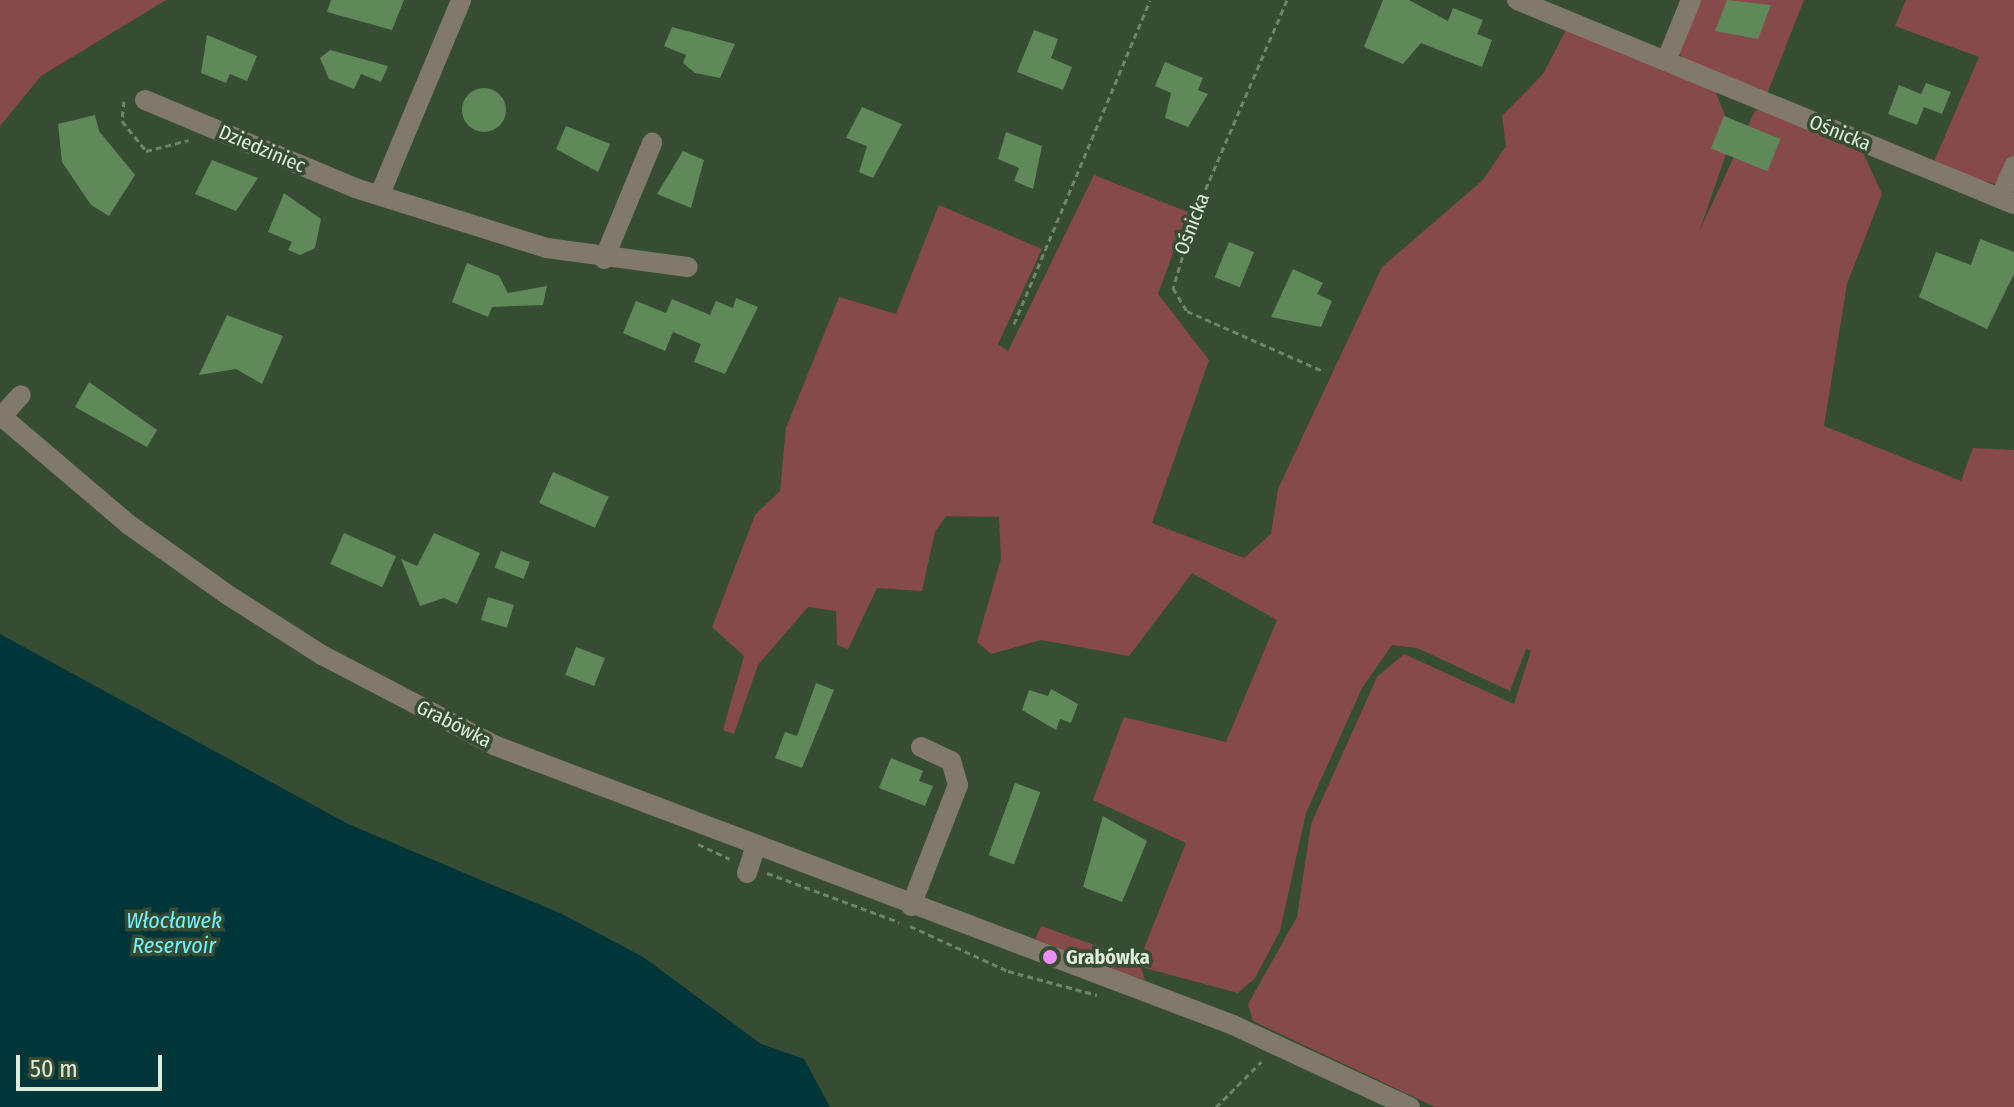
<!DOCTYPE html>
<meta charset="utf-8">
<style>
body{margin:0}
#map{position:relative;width:2014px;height:1107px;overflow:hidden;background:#364c33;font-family:"Fira Sans Condensed",sans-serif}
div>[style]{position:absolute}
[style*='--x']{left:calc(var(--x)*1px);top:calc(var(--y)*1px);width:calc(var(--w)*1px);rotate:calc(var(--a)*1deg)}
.green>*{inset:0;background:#864a4a}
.water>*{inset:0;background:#003639}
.building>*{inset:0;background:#608959;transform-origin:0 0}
.round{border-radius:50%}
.path>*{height:3px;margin-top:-1.5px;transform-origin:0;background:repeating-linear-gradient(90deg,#70836d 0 6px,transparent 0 10px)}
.minor>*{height:20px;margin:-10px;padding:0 10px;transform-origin:10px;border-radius:10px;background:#81796b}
.dots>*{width:22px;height:22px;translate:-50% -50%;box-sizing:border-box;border:4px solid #364c33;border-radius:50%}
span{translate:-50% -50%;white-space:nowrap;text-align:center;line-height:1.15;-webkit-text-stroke:7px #364c33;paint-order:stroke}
.street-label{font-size:20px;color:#deecdc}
.poi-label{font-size:20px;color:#deecdc;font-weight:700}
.left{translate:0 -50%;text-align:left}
.water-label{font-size:22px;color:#71f4fc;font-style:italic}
.scale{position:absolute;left:16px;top:1055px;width:146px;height:36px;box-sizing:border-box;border:4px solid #deecdc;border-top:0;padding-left:10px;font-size:24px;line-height:28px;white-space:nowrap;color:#deecdc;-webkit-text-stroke:6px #364c33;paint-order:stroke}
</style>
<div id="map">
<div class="green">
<i style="clip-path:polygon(0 0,166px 0,41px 76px,0 126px)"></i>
<i style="clip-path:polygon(1696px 0,1804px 0,1767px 94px,1685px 64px,1677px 46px)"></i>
<i style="clip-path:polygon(1906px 0,2014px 0,2014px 158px,1999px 185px,1932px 166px,1979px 57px,1895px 26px)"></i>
<i style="clip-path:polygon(1568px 26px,1713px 86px,1733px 134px,1699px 232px,1755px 111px,1767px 108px,1860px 146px,1882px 194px,1847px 284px,1824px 426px,1961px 481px,1973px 448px,2014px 450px,2014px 1107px,1435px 1107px,1253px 1021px,1248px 1004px,1297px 917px,1311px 824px,1377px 677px,1404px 654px,1514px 704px,1531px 651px,1526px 649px,1510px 691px,1417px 648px,1392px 645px,1362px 688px,1306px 813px,1280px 931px,1255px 978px,1238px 993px,1141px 967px,1145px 981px,1035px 939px,1041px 926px,1139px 961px,1186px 843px,1093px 800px,1124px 717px,1226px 742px,1277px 620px,1192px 573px,1129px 656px,1041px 640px,991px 654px,977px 642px,1001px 559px,999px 517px,946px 516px,935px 532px,922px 591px,877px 588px,848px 649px,837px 645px,836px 611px,808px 607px,758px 665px,734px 734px,723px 730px,744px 656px,712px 627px,755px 515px,780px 491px,786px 428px,839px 297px,896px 314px,939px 205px,1042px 249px,998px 344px,1008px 351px,1094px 175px,1188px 212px,1158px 294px,1209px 360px,1152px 523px,1244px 558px,1271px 534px,1278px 489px,1382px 267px,1483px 180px,1506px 146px,1502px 116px,1543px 74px)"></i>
</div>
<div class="water">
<i style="clip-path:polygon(0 634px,348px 824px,562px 914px,643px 957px,761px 1044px,804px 1059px,830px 1107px,0 1107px)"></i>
</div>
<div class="building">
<i style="clip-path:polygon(331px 0,404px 0,392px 30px,327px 12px)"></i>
<i style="clip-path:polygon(1383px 0,1409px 0,1448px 21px,1453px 8px,1483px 20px,1477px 34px,1492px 40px,1482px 67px,1421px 43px,1403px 64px,1364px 47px)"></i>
<i style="clip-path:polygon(1727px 0,1771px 5px,1758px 39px,1715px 31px)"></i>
<i style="clip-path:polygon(672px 27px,735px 44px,720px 78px,695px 73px,683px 63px,686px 55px,664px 46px)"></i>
<i style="clip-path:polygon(1034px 30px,1058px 39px,1051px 58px,1072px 67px,1063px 90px,1017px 72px)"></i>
<i style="clip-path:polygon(207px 35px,257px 56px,247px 81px,230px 74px,226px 83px,201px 73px)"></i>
<i style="clip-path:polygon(330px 50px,388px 66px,381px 82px,361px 74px,354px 89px,329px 79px,320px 58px)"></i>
<i style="clip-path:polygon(1165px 62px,1203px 78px,1198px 90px,1208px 94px,1188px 127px,1165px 118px,1171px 93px,1155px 86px)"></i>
<i style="clip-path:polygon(1926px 83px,1951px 92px,1942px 114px,1924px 107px,1917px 125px,1888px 114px,1899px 85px,1921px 94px)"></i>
<i class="round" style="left:462px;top:88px;width:44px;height:44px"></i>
<i style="clip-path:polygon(862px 107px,902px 124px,873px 178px,859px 172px,867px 146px,846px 138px)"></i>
<i style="clip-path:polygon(95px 115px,99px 131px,135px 175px,109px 216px,91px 205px,62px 162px,58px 124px)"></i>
<i style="left:1724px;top:116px;width:61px;height:35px;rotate:22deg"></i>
<i style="clip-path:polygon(566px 126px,610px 144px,598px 172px,556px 149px)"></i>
<i style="clip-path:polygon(1006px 132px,1042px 146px,1033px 189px,1014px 181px,1019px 168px,998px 159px)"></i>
<i style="clip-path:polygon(683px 151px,704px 160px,691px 208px,657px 194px)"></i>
<i style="clip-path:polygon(212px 160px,258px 178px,236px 211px,195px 194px)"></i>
<i style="clip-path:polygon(284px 193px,321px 219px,315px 248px,300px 255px,288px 250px,292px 242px,268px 232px)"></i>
<i style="clip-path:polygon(1980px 239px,2014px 252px,2014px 274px,1987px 329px,1919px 297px,1936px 252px,1971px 265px)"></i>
<i style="left:1229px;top:242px;width:27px;height:38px;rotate:22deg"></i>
<i style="clip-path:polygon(467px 263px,499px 276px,508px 293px,547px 286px,543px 305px,492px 307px,488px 317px,452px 302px)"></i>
<i style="clip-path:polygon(1293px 269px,1323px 283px,1317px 294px,1332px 301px,1321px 327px,1271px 317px)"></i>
<i style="clip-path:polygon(736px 298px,758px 307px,725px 374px,694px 362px,701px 344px,673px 332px,665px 351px,623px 333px,636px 301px,666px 313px,672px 299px,710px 315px,716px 301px,733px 308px)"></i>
<i style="clip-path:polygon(227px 315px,283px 336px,262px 384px,236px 369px,199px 375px)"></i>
<i style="clip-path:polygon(89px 382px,157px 430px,147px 447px,75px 407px)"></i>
<i style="left:553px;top:472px;width:61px;height:34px;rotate:24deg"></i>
<i style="left:344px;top:533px;width:57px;height:34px;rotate:24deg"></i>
<i style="clip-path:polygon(434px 533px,480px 553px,457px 604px,444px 598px,420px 606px,401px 559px,417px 566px)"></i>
<i style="left:501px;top:551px;width:31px;height:18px;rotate:21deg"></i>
<i style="left:488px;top:597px;width:27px;height:24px;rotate:17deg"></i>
<i style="left:576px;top:647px;width:31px;height:30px;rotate:21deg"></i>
<i style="clip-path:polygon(816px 683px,834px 690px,802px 768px,775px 758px,785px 732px,797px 736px)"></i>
<i style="clip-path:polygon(1051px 689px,1078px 704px,1071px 723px,1060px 719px,1056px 730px,1022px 710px,1029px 690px,1048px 696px)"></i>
<i style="clip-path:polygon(891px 758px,923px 771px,919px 781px,933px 786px,925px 806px,879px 788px)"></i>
<i style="left:1015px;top:783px;width:27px;height:77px;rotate:20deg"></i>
<i style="clip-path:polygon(1103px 816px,1147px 841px,1122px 902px,1083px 887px)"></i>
</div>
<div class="path">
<i style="--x:1287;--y:0;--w:228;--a:113.3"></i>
<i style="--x:1197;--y:209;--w:83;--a:106.9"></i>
<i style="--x:1173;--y:288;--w:27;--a:59"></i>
<i style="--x:1187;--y:311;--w:149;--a:23.8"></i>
<i style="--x:124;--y:101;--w:20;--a:96"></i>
<i style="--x:122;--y:121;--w:38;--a:51"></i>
<i style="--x:146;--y:151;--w:44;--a:-14.3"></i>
<i style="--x:1014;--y:324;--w:351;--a:-67.2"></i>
<i style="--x:698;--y:844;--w:35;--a:25"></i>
<i style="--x:767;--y:873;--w:141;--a:20.4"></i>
<i style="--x:910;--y:926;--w:108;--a:24.7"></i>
<i style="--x:1008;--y:971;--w:92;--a:15.1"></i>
<i style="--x:1216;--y:1107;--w:64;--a:-45"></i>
</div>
<div class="minor">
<i style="--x:1517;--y:0;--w:537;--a:22.32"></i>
<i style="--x:1666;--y:61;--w:66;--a:-67.7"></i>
<i style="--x:145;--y:100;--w:228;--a:22.7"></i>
<i style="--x:355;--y:188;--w:201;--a:17.4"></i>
<i style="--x:547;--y:248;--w:142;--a:7.7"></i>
<i style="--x:380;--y:194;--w:210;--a:-67.3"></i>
<i style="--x:2000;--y:198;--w:35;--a:-66"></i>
<i style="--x:604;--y:259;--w:126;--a:-67.5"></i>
<i style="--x:0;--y:415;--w:168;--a:40.4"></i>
<i style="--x:128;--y:524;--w:123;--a:35.4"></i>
<i style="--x:228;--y:595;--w:112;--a:32.6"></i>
<i style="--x:322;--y:655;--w:196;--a:27.6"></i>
<i style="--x:496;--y:746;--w:788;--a:20.73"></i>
<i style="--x:1233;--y:1025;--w:195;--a:24.9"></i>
<i style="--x:2;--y:416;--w:28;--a:-48"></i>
<i style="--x:747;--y:873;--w:26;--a:-72"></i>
<i style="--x:911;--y:906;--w:130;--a:-68.8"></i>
<i style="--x:958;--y:785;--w:25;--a:-106"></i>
<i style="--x:951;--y:761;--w:33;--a:-155"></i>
</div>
<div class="dots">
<i style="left:1050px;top:957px;background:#eb8dfc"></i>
</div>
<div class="street-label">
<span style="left:1840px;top:133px;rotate:22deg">Ośnicka</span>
<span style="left:262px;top:149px;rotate:23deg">Dziedziniec</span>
<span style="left:1192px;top:224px;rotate:-69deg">Ośnicka</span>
<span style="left:454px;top:724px;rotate:27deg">Grabówka</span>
</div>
<div class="poi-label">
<span class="left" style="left:1066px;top:957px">Grabówka</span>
</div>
<div class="water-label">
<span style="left:174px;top:933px">Włocławek<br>Reservoir</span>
</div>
<div class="scale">50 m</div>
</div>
